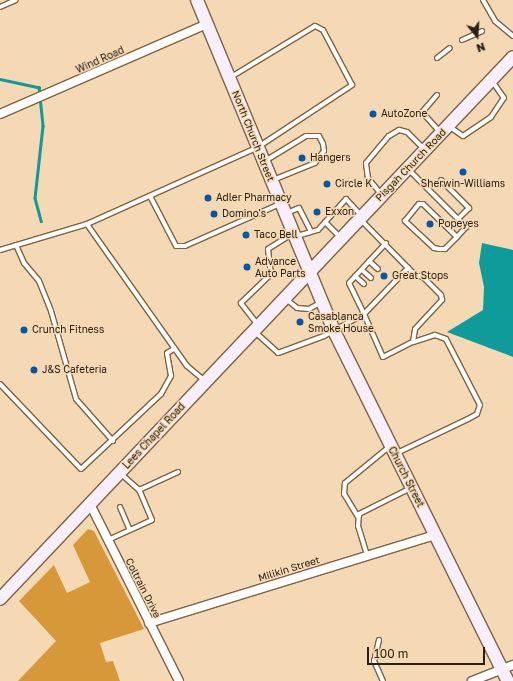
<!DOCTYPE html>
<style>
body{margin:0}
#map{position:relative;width:513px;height:681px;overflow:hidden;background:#f5d9b5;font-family:"Golos Text",sans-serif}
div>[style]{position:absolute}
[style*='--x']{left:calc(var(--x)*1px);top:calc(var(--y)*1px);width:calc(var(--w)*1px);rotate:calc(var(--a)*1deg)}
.forest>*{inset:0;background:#d79839}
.water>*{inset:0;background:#0e9b9a}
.stream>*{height:2.5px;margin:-1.25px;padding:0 1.25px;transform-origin:1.25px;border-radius:1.25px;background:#0e9b9a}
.roads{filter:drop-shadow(1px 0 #7b6343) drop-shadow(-1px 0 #7b6343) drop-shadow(0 1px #7b6343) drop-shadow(0 -1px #7b6343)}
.lane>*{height:4px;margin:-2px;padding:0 2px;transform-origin:2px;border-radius:2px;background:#fff}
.street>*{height:8px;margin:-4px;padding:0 4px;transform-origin:4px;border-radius:4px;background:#fff}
.secondary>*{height:12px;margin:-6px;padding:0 6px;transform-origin:6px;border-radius:6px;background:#f8effd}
.dots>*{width:11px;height:11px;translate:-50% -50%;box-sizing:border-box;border:2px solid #f5d9b5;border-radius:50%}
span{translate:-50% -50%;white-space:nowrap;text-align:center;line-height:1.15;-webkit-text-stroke:3px #f5d9b5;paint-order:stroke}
.street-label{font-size:10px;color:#2a2012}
.poi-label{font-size:10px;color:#2a2012}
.left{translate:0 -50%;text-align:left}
.north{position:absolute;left:457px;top:16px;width:40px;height:40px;-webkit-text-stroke:3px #f5d9b5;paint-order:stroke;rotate:162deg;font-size:11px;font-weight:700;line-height:16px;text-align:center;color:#2a2012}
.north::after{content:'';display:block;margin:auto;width:14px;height:18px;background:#2a2012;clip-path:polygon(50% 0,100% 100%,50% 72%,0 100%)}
.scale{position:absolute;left:367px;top:647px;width:118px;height:18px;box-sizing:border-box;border:2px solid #2a2012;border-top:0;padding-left:5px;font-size:12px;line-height:14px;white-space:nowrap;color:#2a2012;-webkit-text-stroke:3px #f5d9b5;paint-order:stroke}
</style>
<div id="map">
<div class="forest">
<i style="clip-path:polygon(88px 529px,94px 531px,144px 629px,100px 643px,106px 662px,113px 661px,120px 681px,18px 681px,56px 641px,19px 601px,54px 565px,67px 593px,90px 582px,73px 545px)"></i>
</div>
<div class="water">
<i style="clip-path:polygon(482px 243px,513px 250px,513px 357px,447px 332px,483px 310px,484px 287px,479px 263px)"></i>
</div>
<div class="stream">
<i style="--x:0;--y:79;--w:40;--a:12"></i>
<i style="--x:39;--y:87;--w:39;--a:84"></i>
<i style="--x:43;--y:126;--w:72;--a:96.3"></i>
<i style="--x:35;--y:198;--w:24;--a:75"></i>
</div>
<div class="roads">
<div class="lane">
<i style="--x:483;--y:0;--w:24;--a:60"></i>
<i style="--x:495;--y:21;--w:23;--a:40"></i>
<i style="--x:0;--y:7;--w:17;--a:-24"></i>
<i style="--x:462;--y:40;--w:22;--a:-24"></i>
<i style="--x:437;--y:58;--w:16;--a:-38"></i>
<i style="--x:437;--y:95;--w:23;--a:131"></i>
<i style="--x:422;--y:112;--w:28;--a:48"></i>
<i style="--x:450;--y:127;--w:16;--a:35"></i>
<i style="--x:463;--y:136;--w:34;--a:-34"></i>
<i style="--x:491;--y:117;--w:23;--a:-56"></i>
<i style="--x:504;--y:98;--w:21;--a:-125"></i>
<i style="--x:265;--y:161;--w:48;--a:-31.4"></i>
<i style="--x:306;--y:136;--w:13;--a:0"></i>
<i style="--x:319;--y:136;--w:9;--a:63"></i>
<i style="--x:323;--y:144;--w:7;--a:82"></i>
<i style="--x:324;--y:151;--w:15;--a:127"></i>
<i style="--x:315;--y:163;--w:45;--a:158"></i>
<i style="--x:409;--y:170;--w:81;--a:45"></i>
<i style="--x:466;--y:227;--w:13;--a:132"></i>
<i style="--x:457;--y:237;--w:17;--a:135"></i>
<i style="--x:445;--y:249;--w:6;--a:180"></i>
<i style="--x:439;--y:249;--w:5;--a:-169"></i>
<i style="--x:434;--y:248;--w:40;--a:-137"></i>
<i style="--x:405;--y:221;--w:22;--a:-51"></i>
<i style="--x:419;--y:204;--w:4;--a:0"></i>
<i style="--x:423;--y:204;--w:47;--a:44.1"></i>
<i style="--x:441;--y:180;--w:40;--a:45"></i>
<i style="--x:469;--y:208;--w:13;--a:135"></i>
<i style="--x:381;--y:194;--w:21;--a:-129"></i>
<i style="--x:368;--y:178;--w:15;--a:-98"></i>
<i style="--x:366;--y:163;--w:35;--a:-50"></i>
<i style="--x:389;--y:136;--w:12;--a:-31"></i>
<i style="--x:399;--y:130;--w:8;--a:14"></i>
<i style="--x:407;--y:132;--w:25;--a:45"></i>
<i style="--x:150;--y:196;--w:56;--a:62.5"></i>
<i style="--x:176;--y:246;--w:9;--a:0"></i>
<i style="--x:185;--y:246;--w:104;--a:-23.9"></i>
<i style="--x:287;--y:213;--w:13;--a:-23"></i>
<i style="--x:299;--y:208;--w:25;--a:63"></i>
<i style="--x:325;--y:222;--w:21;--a:45"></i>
<i style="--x:297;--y:236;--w:22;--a:-16"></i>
<i style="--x:318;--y:230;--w:42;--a:-47.9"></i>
<i style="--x:346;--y:199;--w:22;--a:47"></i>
<i style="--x:386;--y:243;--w:54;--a:132.8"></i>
<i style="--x:349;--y:283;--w:34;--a:64"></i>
<i style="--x:364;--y:314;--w:64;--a:-46.3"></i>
<i style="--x:16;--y:245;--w:20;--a:66"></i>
<i style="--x:24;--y:263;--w:23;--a:50"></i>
<i style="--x:39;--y:281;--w:32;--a:68"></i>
<i style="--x:51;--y:311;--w:91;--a:74.1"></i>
<i style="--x:76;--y:399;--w:56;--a:48.6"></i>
<i style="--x:0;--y:250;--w:91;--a:-16.6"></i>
<i style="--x:369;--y:261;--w:12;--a:42"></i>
<i style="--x:362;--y:270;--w:12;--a:42"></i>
<i style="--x:355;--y:276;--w:12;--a:42"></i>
<i style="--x:286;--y:299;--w:14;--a:39"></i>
<i style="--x:297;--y:308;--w:12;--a:5"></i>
<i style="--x:309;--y:309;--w:13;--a:-29"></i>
<i style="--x:258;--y:325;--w:28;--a:-128"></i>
<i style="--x:241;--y:303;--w:42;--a:-44"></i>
<i style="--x:271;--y:274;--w:25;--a:-97"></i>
<i style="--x:268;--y:249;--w:28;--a:-32"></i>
<i style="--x:255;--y:332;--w:31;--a:42"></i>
<i style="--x:278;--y:353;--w:49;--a:-20.3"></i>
<i style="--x:324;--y:336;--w:46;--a:-28.8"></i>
<i style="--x:364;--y:314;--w:47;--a:66.2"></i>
<i style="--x:383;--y:357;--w:34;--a:-27"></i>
<i style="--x:413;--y:342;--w:13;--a:-81"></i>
<i style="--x:415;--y:329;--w:40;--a:-47"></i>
<i style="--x:442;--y:300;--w:5;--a:-101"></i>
<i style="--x:441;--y:295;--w:25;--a:-135"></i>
<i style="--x:423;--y:277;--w:8;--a:-166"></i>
<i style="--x:415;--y:275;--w:77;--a:-134.5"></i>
<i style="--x:205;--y:381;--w:23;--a:-140"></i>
<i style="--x:187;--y:366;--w:174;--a:-125.2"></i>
<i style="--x:87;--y:224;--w:188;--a:-24.2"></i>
<i style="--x:258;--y:147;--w:113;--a:-33.4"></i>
<i style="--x:352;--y:85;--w:62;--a:-117.8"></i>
<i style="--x:323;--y:30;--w:9;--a:-153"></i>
<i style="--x:315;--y:26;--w:98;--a:148.7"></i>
<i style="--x:0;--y:384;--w:117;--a:46.4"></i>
<i style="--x:81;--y:469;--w:110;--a:-43.2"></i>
<i style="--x:161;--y:394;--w:21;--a:-61"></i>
<i style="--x:171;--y:376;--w:23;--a:-100"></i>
<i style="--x:167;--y:353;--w:8;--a:-30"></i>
<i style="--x:397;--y:453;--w:79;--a:-25.6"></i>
<i style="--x:468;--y:419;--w:10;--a:-29"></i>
<i style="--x:477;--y:414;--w:9;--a:-72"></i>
<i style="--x:480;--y:405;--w:74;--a:-117.3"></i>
<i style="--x:446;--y:339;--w:12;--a:-160"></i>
<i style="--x:435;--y:335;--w:23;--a:162"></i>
<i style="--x:139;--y:490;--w:43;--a:-24.8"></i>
<i style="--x:120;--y:507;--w:25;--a:67"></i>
<i style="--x:358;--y:517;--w:27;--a:-121"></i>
<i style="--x:344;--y:494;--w:11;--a:-85"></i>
<i style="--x:345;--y:483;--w:58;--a:-39.4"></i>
<i style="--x:108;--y:540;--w:48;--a:-24.4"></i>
<i style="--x:152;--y:520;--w:33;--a:-113"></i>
<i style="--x:139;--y:490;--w:24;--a:-138"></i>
<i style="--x:367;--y:555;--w:30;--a:-107"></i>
<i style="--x:358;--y:526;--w:12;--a:-85"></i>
<i style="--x:359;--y:514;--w:58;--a:-26.6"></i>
<i style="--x:379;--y:640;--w:22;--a:103"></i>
<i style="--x:374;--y:661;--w:22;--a:66"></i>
</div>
<div class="street">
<i style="--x:0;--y:114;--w:226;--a:-23.5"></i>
<i style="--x:90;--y:504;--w:198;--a:63.3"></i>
<i style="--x:149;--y:623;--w:299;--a:-17.1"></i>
<i style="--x:472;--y:681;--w:44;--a:-21.3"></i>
</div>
<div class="secondary">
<i style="--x:197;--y:0;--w:358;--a:67.5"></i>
<i style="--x:334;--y:331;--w:391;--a:63.6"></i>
<i style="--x:0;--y:599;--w:746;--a:-46.57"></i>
</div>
</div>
<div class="dots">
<i style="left:373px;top:114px;background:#0457a6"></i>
<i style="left:302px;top:158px;background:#0457a6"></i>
<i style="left:463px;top:172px;background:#0457a6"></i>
<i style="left:327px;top:184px;background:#0457a6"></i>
<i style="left:208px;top:198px;background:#0457a6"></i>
<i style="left:317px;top:212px;background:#0457a6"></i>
<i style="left:214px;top:214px;background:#0457a6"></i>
<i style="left:430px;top:224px;background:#0457a6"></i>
<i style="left:246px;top:235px;background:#0457a6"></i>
<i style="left:247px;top:267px;background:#0457a6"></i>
<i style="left:384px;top:276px;background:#0457a6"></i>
<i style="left:300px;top:322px;background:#0457a6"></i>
<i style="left:24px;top:330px;background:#0457a6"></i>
<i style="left:34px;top:370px;background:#0457a6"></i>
</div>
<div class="street-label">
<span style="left:100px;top:60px;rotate:-24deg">Wind Road</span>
<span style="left:253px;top:136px;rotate:68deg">North Church Street</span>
<span style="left:411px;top:165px;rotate:-46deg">Pisgah Church Road</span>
<span style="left:154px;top:436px;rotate:-47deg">Lees Chapel Road</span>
<span style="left:406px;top:477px;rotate:63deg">Church Street</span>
<span style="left:289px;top:569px;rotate:-17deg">Milikin Street</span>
<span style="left:143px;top:588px;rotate:63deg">Coltrain Drive</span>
</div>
<div class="poi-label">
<span class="left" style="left:381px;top:114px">AutoZone</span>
<span class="left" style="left:310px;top:158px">Hangers</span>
<span class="left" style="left:335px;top:184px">Circle K</span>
<span style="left:463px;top:184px">Sherwin-Williams</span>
<span class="left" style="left:216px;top:198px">Adler Pharmacy</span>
<span class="left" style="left:325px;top:212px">Exxon</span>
<span class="left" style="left:222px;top:214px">Domino's</span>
<span class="left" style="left:438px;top:224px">Popeyes</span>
<span class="left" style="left:254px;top:235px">Taco Bell</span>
<span class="left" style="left:255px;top:267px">Advance<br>Auto Parts</span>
<span class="left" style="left:392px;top:276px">Great Stops</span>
<span class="left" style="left:308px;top:322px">Casablanca<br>Smoke House</span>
<span class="left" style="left:32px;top:330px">Crunch Fitness</span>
<span class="left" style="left:42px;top:370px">J&amp;S Cafeteria</span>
</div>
<div class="north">N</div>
<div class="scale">100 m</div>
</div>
